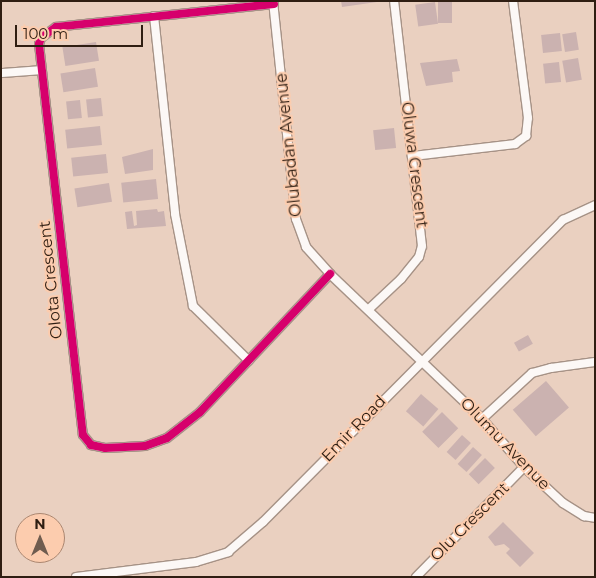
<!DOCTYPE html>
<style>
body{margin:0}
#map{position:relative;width:596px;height:578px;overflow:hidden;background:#ead0c0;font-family:Montserrat,sans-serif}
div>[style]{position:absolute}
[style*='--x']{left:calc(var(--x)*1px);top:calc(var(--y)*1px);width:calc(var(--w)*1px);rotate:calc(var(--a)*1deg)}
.building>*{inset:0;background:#cbb2b0;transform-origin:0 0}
.roads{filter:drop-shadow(1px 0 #a69286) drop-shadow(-1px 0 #a69286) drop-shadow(0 1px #a69286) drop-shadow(0 -1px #a69286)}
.minor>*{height:8px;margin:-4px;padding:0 4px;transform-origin:4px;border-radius:4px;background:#fcf8f6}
.cycleway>*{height:8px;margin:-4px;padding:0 4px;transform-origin:4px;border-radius:4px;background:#d6006c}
span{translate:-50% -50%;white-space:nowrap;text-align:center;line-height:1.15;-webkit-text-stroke:4px #fcccae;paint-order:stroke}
.street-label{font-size:16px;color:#2f1e12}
.frame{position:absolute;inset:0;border:2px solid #2f1e12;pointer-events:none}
.north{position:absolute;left:15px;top:513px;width:50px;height:50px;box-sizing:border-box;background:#fcccae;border:1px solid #aa8670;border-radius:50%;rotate:0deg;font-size:14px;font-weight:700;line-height:20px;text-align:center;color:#2f1e12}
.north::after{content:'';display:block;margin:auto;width:18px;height:22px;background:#705c4f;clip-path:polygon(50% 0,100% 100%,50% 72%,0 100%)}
.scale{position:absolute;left:15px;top:25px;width:128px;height:22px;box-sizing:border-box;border:2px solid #2f1e12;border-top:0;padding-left:6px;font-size:15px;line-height:18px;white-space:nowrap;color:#2f1e12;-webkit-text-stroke:4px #fcccae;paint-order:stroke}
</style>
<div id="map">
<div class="building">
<i style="clip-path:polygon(341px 1px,377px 1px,377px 2px,342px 7px)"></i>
<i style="left:438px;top:1px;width:14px;height:22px"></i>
<i style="left:435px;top:2px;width:22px;height:20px;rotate:82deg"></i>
<i style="left:576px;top:32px;width:18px;height:14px;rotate:81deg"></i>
<i style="left:560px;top:33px;width:18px;height:19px;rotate:84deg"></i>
<i style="left:96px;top:42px;width:19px;height:34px;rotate:81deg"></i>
<i style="left:578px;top:58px;width:22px;height:16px;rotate:80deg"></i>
<i style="clip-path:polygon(457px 59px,460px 71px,452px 72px,453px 82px,426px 86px,420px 63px)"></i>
<i style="left:559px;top:62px;width:20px;height:16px;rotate:84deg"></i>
<i style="left:95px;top:68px;width:19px;height:35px;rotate:81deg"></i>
<i style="left:101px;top:98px;width:18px;height:15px;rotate:84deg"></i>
<i style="left:80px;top:100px;width:18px;height:14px;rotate:84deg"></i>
<i style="left:100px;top:126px;width:19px;height:35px;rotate:84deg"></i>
<i style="left:394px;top:128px;width:20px;height:21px;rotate:84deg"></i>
<i style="clip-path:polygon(153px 149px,153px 170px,125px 174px,122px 157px)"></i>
<i style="left:106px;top:154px;width:19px;height:35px;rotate:84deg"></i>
<i style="left:156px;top:179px;width:20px;height:35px;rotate:84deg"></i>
<i style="left:109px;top:183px;width:19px;height:35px;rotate:81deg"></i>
<i style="clip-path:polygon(157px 209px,158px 212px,164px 211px,166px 226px,127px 229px,125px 212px,132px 211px,134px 226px,137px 225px,136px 211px)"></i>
<i style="left:528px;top:335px;width:10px;height:16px;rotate:61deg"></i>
<i style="left:546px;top:381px;width:35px;height:44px;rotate:49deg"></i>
<i style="left:421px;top:394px;width:23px;height:23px;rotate:41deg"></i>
<i style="left:442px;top:412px;width:23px;height:28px;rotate:45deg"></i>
<i style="left:462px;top:435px;width:12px;height:23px;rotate:42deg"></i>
<i style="left:473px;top:447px;width:12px;height:23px;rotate:42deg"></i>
<i style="left:485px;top:458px;width:14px;height:23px;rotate:45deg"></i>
<i style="clip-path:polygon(503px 522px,534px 553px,520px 567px,506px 553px,510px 549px,504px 544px,495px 546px,488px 537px)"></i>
</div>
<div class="roads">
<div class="minor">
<i style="--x:273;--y:1;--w:219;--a:84"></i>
<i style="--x:296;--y:219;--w:30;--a:70"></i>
<i style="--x:306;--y:247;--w:36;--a:48"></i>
<i style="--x:330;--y:274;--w:210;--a:43.6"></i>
<i style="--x:482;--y:419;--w:64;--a:48.8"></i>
<i style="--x:524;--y:467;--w:53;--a:42.7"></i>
<i style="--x:563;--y:503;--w:25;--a:32"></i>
<i style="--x:584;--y:516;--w:11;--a:10"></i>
<i style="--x:274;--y:4;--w:219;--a:174"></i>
<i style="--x:56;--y:27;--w:19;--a:144"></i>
<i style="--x:41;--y:38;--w:6;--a:108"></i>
<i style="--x:39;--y:44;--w:393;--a:83.6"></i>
<i style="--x:83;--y:435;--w:13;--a:51"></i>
<i style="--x:91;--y:445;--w:14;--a:12"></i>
<i style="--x:105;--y:448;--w:40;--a:-2.9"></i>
<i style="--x:145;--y:446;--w:23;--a:-20"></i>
<i style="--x:167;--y:438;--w:42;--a:-38.2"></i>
<i style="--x:200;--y:412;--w:190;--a:-46.7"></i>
<i style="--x:154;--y:16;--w:199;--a:83.9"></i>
<i style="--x:175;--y:214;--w:94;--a:78.9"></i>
<i style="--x:193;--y:306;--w:78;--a:44.5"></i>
<i style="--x:1;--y:73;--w:41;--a:-4.2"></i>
<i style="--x:413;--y:156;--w:103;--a:-6.7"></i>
<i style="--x:515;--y:144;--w:14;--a:-36"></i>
<i style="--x:526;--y:136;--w:18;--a:-84"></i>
<i style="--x:528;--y:118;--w:118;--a:-97.3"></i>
<i style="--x:369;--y:309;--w:44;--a:-43.2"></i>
<i style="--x:401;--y:279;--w:28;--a:-51"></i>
<i style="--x:419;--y:257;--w:11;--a:-75"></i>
<i style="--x:422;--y:246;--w:247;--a:-96.5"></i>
<i style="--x:482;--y:419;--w:68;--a:-42.6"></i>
<i style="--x:532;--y:373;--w:20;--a:-15"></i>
<i style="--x:551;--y:368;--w:44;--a:-7.8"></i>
<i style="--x:76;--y:577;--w:121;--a:-7.1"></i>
<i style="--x:196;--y:562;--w:34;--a:-17"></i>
<i style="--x:228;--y:552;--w:46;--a:-40.6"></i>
<i style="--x:263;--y:522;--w:426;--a:-45.2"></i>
<i style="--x:563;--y:220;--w:35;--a:-25"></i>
<i style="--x:416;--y:577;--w:154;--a:-45.5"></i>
</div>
</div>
<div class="cycleway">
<i style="--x:274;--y:4;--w:219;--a:174"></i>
<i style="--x:56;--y:27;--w:19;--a:144"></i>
<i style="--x:41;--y:38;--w:6;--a:108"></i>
<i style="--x:39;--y:44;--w:393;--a:83.6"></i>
<i style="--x:83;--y:435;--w:13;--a:51"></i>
<i style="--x:91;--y:445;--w:14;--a:12"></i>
<i style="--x:105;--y:448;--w:40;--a:-2.9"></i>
<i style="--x:145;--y:446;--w:23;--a:-20"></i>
<i style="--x:167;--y:438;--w:42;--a:-38.2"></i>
<i style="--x:200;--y:412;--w:190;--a:-46.7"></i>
</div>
<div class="street-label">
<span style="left:289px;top:145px;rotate:-96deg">Olubadan Avenue</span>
<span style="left:414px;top:165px;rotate:83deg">Oluwa Crescent</span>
<span style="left:51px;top:280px;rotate:-96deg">Olota Crescent</span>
<span style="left:354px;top:429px;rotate:-46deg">Emir Road</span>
<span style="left:505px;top:444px;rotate:46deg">Olumu Avenue</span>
<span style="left:470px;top:522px;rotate:-45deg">Olu Crescent</span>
</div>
<div class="frame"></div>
<div class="north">N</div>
<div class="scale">100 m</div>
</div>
